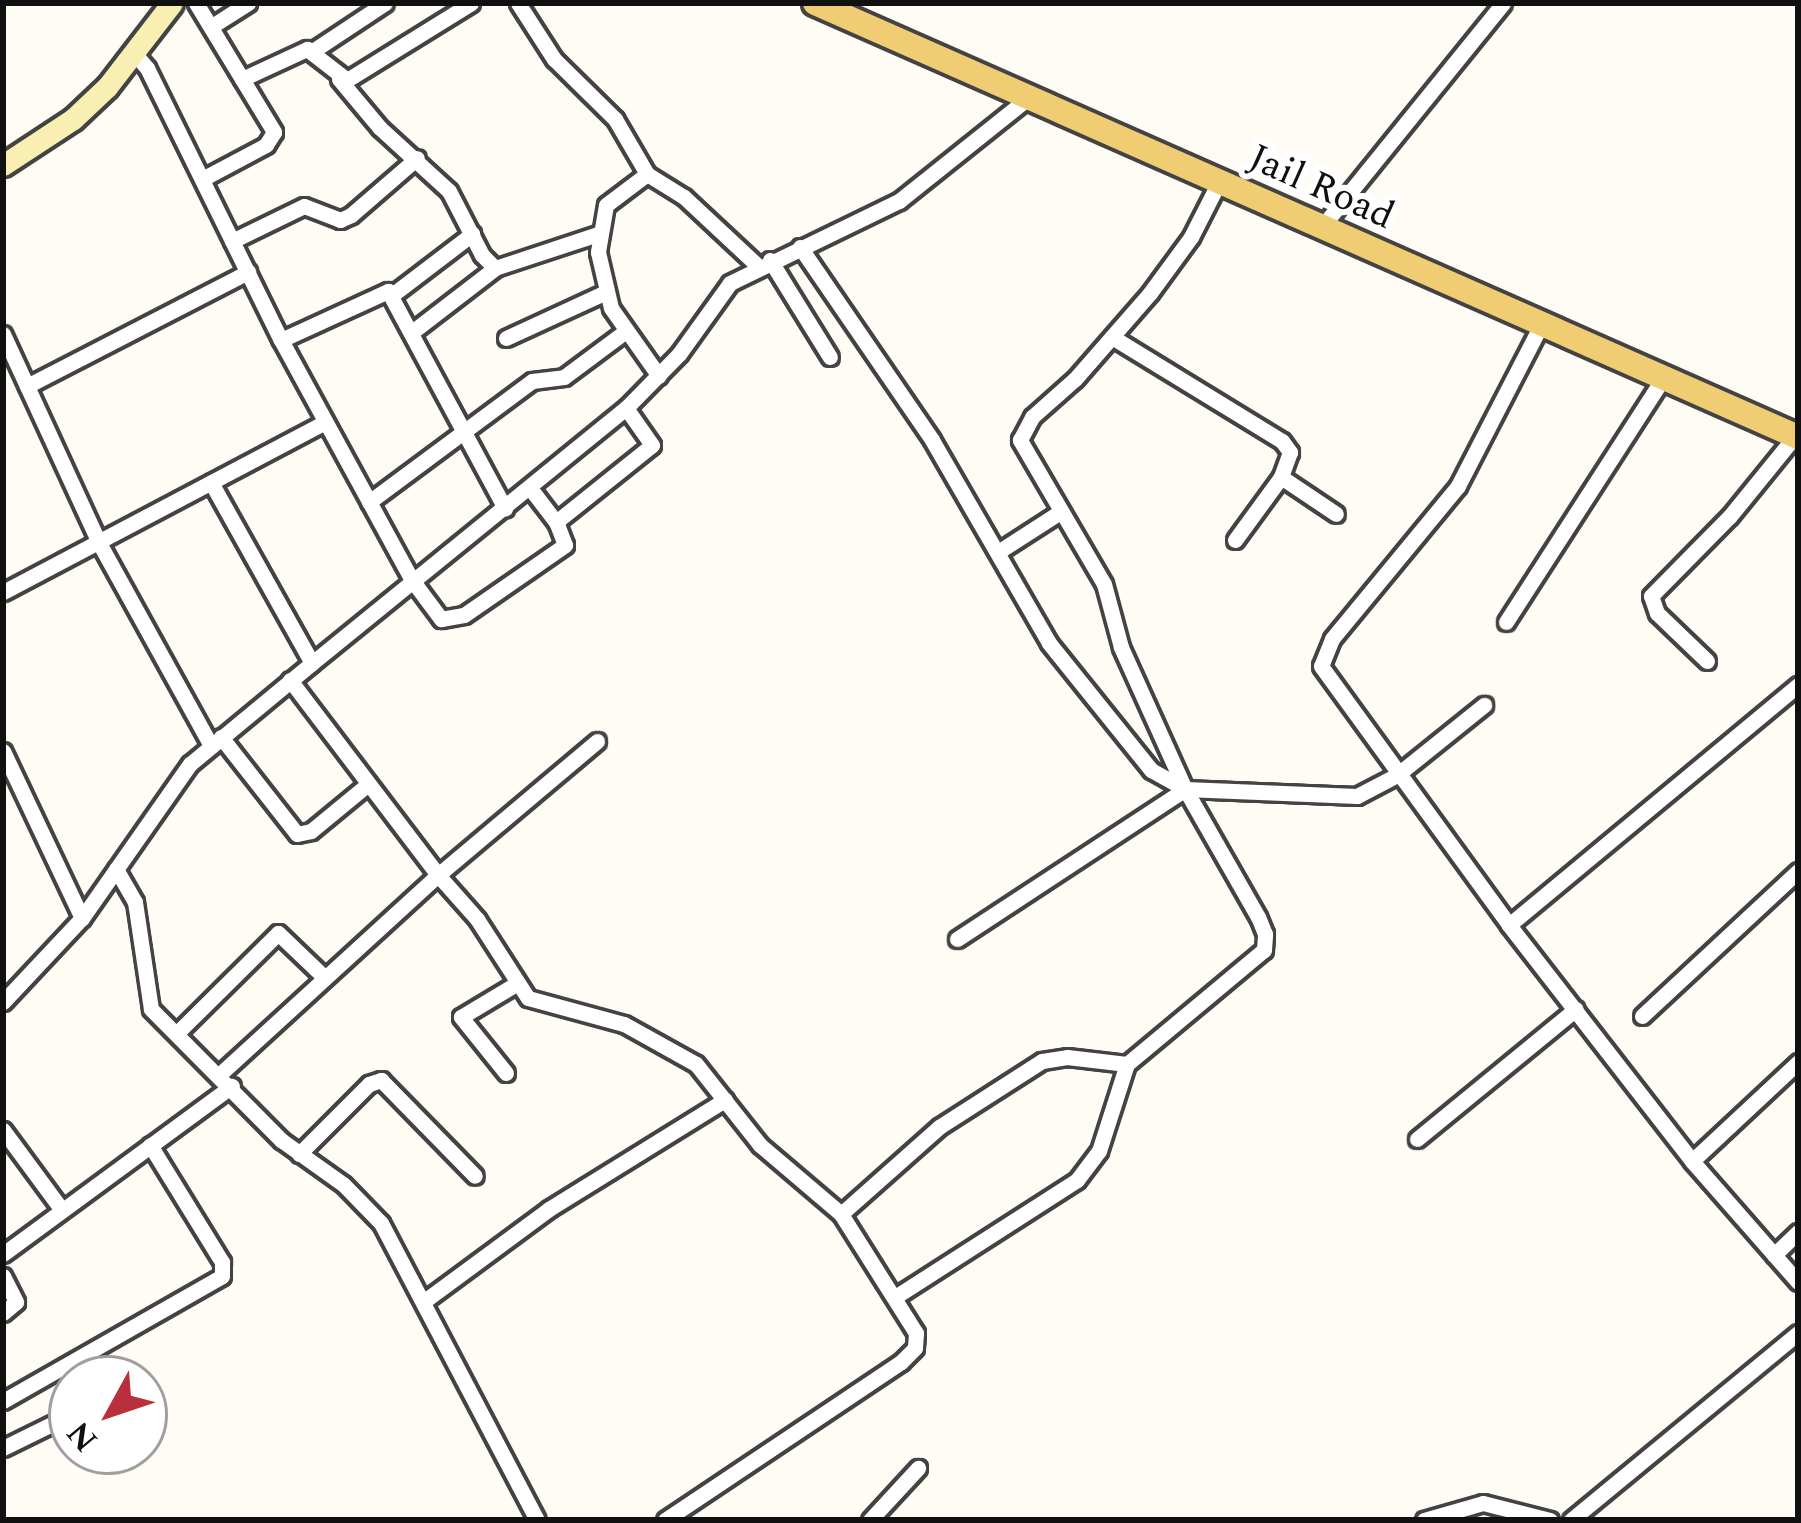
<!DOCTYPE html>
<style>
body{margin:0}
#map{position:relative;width:1801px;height:1523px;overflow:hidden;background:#fefcf4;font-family:Spectral,serif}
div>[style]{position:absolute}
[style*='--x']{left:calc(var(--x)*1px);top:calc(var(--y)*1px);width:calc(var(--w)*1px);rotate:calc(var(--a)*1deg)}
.roads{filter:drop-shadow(3px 0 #434343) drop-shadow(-3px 0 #434343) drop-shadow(0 3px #434343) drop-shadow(0 -3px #434343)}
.street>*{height:15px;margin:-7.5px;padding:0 7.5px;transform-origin:7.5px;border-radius:7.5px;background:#fff}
.secondary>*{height:21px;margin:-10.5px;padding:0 10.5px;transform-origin:10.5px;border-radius:10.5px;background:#faefb3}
.primary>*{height:24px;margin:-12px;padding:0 12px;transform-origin:12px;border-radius:12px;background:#f0cc72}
span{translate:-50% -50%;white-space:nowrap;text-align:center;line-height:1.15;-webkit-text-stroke:12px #fff;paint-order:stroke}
.street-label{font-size:39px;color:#101010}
.frame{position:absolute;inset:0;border:6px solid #101010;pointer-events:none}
.north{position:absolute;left:48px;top:1355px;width:120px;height:120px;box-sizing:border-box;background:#fff;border:3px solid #9f9f9f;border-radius:50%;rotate:230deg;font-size:33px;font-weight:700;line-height:48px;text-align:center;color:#101010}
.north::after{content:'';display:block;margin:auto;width:42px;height:54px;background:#b92f3c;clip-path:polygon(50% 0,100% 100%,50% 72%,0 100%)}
</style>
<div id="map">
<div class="roads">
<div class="street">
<i style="--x:196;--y:3;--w:151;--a:58.8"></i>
<i style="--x:274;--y:132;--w:15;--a:122"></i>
<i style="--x:266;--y:145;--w:72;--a:152"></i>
<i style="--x:518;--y:3;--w:67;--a:57.3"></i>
<i style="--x:554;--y:59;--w:86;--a:44.5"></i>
<i style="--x:615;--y:119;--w:64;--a:59.8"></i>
<i style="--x:647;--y:174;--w:44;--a:31.9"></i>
<i style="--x:684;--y:197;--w:101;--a:43"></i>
<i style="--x:212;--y:26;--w:43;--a:-32.6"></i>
<i style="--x:314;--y:50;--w:85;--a:-33.5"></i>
<i style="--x:134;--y:53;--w:20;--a:49"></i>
<i style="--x:147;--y:68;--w:303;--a:63.8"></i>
<i style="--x:281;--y:340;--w:273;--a:61.4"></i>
<i style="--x:412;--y:580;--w:49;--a:53.4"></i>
<i style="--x:441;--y:619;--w:23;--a:-10"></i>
<i style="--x:464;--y:615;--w:123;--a:-34.7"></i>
<i style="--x:565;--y:545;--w:25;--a:-111"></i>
<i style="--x:556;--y:522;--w:43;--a:-127.4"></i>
<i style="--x:242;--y:79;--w:72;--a:-24.8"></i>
<i style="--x:307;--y:49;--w:51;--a:37.8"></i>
<i style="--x:347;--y:80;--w:146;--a:-31.8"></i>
<i style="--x:339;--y:79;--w:64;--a:50.1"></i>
<i style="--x:380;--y:128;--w:93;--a:42.4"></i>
<i style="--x:449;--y:191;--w:72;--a:62.7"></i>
<i style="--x:482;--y:255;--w:18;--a:45"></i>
<i style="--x:495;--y:268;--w:108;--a:-18.3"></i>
<i style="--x:647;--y:174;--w:51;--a:142.9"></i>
<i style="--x:606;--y:205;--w:48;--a:99.7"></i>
<i style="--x:598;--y:252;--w:57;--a:76.9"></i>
<i style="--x:611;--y:308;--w:83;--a:54.8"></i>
<i style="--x:1321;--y:228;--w:289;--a:-51"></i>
<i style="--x:232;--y:241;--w:80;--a:-25.9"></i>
<i style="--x:304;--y:206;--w:39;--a:21"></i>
<i style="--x:340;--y:220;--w:12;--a:-24"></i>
<i style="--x:351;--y:215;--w:87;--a:-40.8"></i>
<i style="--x:800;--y:247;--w:234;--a:55.6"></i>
<i style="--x:932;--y:440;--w:234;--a:60"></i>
<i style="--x:1049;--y:643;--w:163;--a:51.2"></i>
<i style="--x:1151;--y:770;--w:39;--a:29"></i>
<i style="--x:1185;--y:789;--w:172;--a:2.3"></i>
<i style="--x:1357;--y:796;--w:45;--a:-27.7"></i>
<i style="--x:1397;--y:775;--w:112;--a:-38.8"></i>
<i style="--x:770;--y:260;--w:114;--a:58.3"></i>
<i style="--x:392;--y:295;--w:101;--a:-37.3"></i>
<i style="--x:1541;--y:325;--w:181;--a:117.3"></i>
<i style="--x:1458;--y:486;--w:198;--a:129.5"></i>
<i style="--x:1332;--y:639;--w:29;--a:112"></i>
<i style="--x:1321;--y:666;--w:320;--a:54"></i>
<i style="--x:1509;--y:925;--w:299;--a:52.2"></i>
<i style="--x:1692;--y:1161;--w:161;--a:48.8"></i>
<i style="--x:412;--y:332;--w:105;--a:-37.6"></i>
<i style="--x:3;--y:334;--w:228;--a:65.3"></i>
<i style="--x:98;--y:541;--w:234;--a:61.1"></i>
<i style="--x:1112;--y:337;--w:199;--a:31.5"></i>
<i style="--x:1282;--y:441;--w:14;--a:54"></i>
<i style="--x:1290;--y:452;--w:27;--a:110"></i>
<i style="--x:1281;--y:477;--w:78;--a:126.1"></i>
<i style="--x:506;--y:338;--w:108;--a:-24.7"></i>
<i style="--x:281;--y:340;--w:118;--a:-24.6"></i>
<i style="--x:388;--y:291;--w:247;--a:61.7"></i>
<i style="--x:27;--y:386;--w:249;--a:-27.3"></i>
<i style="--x:1281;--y:477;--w:66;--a:33.9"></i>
<i style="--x:369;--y:502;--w:203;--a:-36.6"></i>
<i style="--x:532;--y:381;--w:32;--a:-7"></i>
<i style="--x:564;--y:377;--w:77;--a:-36.6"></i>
<i style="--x:556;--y:522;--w:123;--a:-38.7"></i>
<i style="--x:652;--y:445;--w:45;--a:-125.1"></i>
<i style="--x:998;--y:552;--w:74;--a:-32.8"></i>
<i style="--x:3;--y:592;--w:364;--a:-27.8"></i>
<i style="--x:1506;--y:622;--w:290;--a:-57.2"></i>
<i style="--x:1707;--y:661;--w:69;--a:-136.2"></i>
<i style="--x:1657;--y:613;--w:18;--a:-109"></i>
<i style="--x:1651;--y:596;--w:112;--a:-45.4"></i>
<i style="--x:1730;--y:516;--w:103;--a:-50.9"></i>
<i style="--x:312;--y:663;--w:405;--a:-39.1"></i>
<i style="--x:626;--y:408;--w:76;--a:-45.5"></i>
<i style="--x:679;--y:354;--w:87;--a:-54.3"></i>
<i style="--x:730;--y:283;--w:188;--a:-25.9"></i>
<i style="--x:899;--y:201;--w:165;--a:-38.6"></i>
<i style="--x:290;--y:680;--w:245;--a:52.8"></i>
<i style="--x:438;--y:875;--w:59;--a:48.4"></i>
<i style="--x:477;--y:919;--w:94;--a:57.2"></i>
<i style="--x:528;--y:998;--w:99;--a:15.2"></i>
<i style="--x:624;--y:1024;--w:82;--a:29.1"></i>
<i style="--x:696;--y:1064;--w:103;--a:51.7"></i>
<i style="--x:760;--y:1145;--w:106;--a:40.4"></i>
<i style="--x:841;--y:1214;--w:141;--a:57.8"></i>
<i style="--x:916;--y:1333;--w:15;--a:94"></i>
<i style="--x:915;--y:1348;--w:20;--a:135"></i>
<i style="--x:901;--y:1362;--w:284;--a:146.2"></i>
<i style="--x:221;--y:737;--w:123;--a:51.9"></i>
<i style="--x:297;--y:834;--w:14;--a:-12"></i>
<i style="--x:311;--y:831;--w:74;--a:-39.5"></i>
<i style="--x:3;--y:751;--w:185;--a:64.7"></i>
<i style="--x:116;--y:869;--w:38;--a:60"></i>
<i style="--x:135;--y:902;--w:108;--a:81.5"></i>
<i style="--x:151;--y:1009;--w:185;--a:45.2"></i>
<i style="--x:281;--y:1140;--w:77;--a:35.5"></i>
<i style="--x:344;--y:1185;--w:53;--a:45.8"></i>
<i style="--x:381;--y:1223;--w:335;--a:62.3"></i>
<i style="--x:1509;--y:925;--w:376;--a:-39.7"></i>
<i style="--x:957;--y:939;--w:273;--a:-33.3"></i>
<i style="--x:3;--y:1002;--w:115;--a:-46.8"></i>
<i style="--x:82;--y:918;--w:188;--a:-55"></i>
<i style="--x:190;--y:764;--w:158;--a:-39.6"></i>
<i style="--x:312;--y:663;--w:207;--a:-119.2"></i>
<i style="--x:1642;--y:1016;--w:213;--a:-42.9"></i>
<i style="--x:177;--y:1033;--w:142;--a:-44.7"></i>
<i style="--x:278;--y:933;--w:64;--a:43.7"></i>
<i style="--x:506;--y:1073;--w:72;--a:-128.8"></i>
<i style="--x:461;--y:1017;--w:64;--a:-31"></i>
<i style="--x:220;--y:1074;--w:295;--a:-42.4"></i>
<i style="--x:438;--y:875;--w:208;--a:-40.1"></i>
<i style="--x:3;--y:1130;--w:99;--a:53.6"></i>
<i style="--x:1417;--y:1139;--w:205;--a:-39.3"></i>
<i style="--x:299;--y:1154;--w:99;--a:-45"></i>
<i style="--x:369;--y:1084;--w:13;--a:-18"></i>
<i style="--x:381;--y:1080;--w:134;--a:45.6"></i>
<i style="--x:1692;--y:1161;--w:145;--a:-43"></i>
<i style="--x:841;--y:1214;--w:131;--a:-41.6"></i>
<i style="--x:939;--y:1127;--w:122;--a:-32.7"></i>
<i style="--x:1042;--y:1061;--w:25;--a:-9"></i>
<i style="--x:1067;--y:1057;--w:60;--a:6.7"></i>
<i style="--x:3;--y:1254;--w:284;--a:-36.3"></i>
<i style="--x:1774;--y:1255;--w:33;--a:-44"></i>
<i style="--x:3;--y:1276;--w:29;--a:63"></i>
<i style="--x:16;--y:1302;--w:17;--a:140"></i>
<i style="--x:895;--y:1297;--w:216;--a:-32.7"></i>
<i style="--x:1077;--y:1180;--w:36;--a:-53"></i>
<i style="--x:1099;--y:1151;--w:91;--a:-72.2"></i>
<i style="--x:1127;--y:1064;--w:178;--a:-39.8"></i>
<i style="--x:1264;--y:950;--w:16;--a:-86"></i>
<i style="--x:1265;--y:934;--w:18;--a:-112"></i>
<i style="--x:1258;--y:917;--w:147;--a:-119.7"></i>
<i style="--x:1185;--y:789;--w:156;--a:-114.3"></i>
<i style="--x:1121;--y:647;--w:65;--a:-105.1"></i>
<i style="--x:1104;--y:584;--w:167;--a:-120.3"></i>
<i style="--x:1020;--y:440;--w:26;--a:-62"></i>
<i style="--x:1032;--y:417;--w:57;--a:-41.5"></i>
<i style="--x:1075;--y:379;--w:114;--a:-48.9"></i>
<i style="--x:1150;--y:293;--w:69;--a:-53.8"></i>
<i style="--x:1191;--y:237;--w:62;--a:-63"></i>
<i style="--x:423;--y:1302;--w:157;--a:-36.4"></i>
<i style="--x:549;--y:1209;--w:207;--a:-31.8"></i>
<i style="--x:3;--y:1401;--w:252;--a:-29.7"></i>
<i style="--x:222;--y:1276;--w:14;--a:-90"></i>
<i style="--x:222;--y:1262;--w:137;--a:-121.6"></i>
<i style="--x:3;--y:1448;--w:77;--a:-26.2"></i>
<i style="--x:870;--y:1520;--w:71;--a:-47.3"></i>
<i style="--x:1424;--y:1520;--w:61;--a:-16.1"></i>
<i style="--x:1483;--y:1503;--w:69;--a:14.2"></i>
<i style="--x:1571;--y:1520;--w:294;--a:-39.5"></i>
</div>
<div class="secondary">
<i style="--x:3;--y:165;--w:84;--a:-33.3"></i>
<i style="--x:73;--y:119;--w:47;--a:-43.3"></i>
<i style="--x:107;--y:87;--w:106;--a:-52.3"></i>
</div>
<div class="primary">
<i style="--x:815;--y:3;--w:1075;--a:23.82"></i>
</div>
</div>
<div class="street-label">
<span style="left:1321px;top:188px;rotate:24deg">Jail Road</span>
</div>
<div class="frame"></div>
<div class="north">N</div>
</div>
